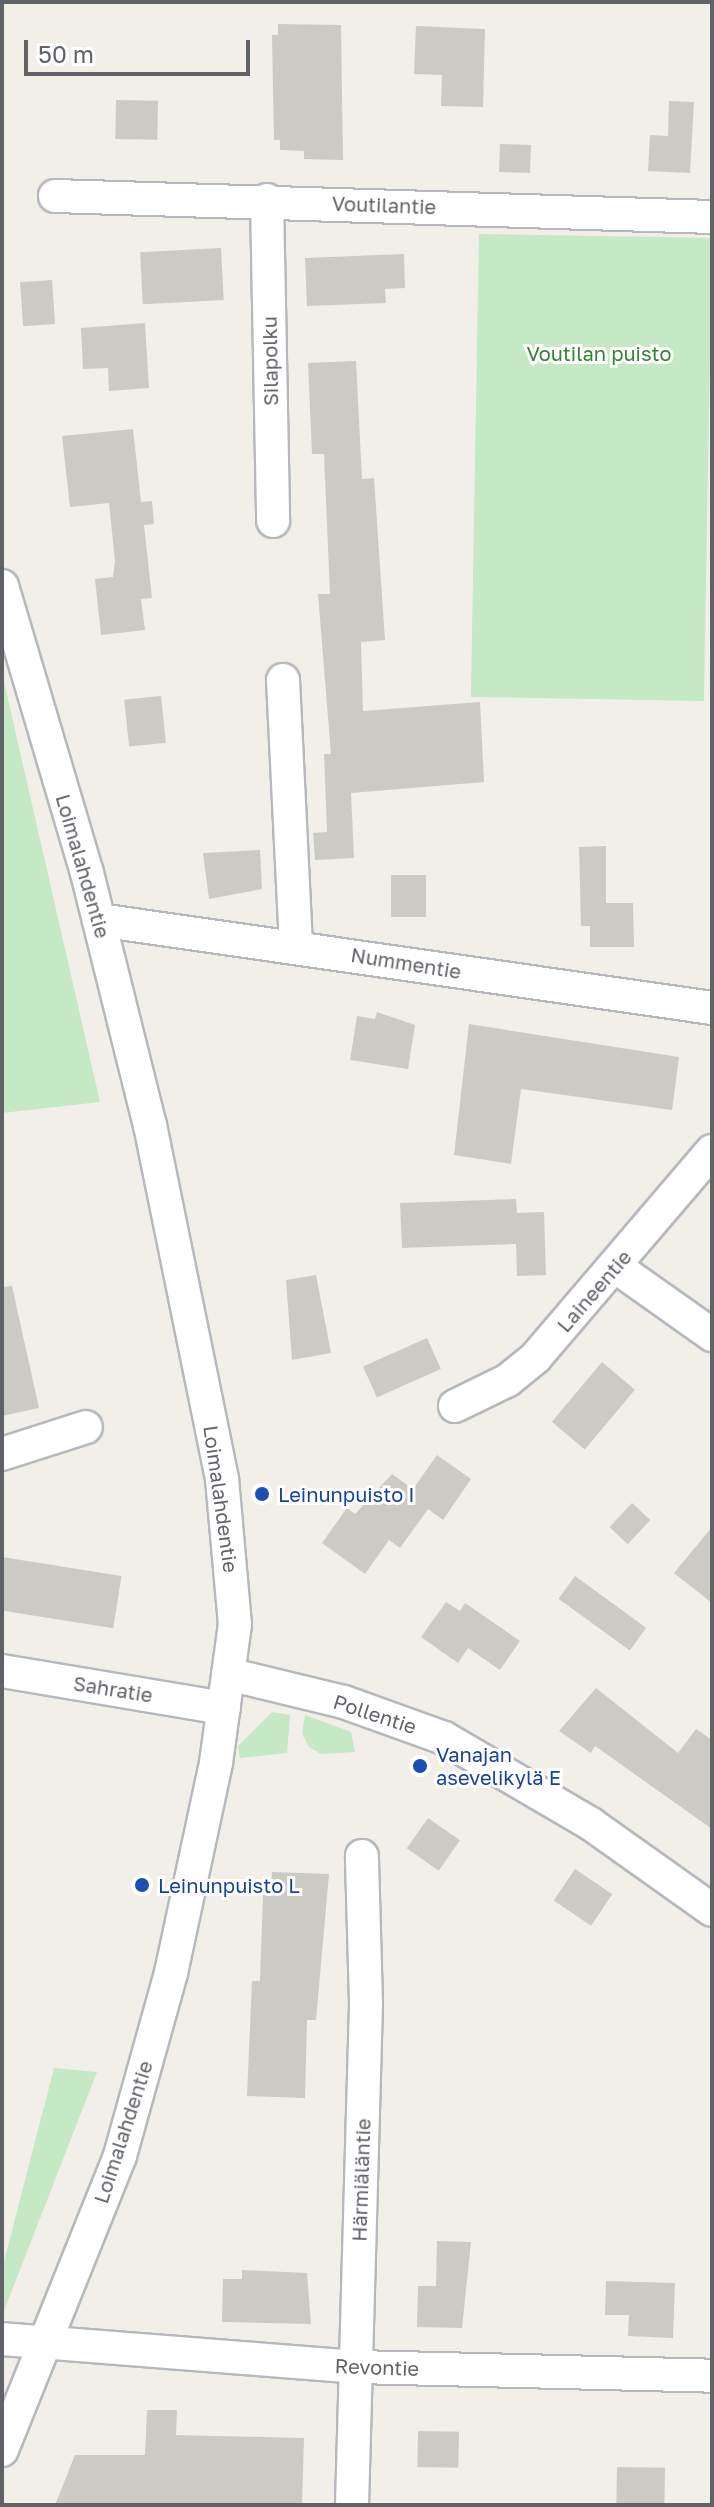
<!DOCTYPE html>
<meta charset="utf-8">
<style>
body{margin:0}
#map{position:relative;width:714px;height:2507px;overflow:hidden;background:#f1efe8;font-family:"Golos Text",sans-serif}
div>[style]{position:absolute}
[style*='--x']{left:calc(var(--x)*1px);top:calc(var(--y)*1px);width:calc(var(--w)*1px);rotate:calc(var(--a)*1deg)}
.green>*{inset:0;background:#c5e8c5;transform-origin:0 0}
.building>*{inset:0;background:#cccac5;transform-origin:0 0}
.roads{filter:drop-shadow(2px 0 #b5b8bc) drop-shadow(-2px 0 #b5b8bc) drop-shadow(0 2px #b5b8bc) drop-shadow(0 -2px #b5b8bc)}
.minor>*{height:32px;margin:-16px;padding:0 16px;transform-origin:16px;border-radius:16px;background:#fff}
.dots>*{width:22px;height:22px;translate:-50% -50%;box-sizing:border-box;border:4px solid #fff;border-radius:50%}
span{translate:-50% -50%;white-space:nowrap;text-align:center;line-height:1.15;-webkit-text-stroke:6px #fff;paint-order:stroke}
.street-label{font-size:20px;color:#5f6368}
.park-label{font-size:20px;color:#348238}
.transit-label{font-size:20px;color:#164399}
.left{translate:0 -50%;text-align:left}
.frame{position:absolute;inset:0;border:4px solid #5f6368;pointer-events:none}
.scale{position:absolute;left:24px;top:40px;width:226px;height:36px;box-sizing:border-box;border:4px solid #5f6368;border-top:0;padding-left:10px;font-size:24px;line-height:28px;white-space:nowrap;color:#5f6368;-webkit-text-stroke:6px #fff;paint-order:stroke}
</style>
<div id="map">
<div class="green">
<i style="left:479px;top:234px;width:233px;height:463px;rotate:1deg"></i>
<i style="clip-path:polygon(2px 673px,100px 1102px,2px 1113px)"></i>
<i style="clip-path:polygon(272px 1712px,290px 1715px,287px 1753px,240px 1758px,238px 1746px)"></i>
<i style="clip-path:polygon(305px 1715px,351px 1732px,355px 1752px,321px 1754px,309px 1747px,302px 1734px)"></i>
<i style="clip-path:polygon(54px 2068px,97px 2072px,2px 2316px,2px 2269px)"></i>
</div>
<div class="building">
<i style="clip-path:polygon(278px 24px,341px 25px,343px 160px,304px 159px,304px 151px,280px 150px,280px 140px,274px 140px,272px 35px,278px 35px)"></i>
<i style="clip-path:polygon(416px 26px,485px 29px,483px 107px,441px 106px,442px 75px,414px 74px)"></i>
<i style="left:116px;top:100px;width:42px;height:39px;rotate:1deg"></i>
<i style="clip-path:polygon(669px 101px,694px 102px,690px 173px,648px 171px,650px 135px,668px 136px)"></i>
<i style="left:500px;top:144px;width:31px;height:28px;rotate:2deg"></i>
<i style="left:221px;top:248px;width:52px;height:81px;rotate:87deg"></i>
<i style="clip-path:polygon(404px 254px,405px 288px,385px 289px,386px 303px,307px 306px,305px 258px)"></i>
<i style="left:52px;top:280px;width:44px;height:32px;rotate:86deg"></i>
<i style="clip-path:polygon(145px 323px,149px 388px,109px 391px,108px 368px,83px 369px,81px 328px)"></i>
<i style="clip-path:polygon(356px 361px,362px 479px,374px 478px,385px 640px,361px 642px,363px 711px,480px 702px,484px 782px,351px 793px,354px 858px,315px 860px,313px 833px,327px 832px,324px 754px,331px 754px,318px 594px,330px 594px,324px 454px,312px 454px,308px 363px)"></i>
<i style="clip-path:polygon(133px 429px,141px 502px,152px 501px,154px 524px,144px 525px,152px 598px,141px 599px,145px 630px,101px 635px,95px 579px,113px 577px,115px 561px,109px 503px,70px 507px,62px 436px)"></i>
<i style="left:161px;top:696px;width:47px;height:37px;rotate:84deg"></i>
<i style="clip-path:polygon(606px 846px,606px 903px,633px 903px,634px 947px,590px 947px,590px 926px,581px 926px,579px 847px)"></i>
<i style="clip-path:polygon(260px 850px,262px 889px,209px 899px,203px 853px)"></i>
<i style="left:391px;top:875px;width:35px;height:42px"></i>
<i style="clip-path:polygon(377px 1012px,415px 1025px,408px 1069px,350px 1060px,357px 1016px,375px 1019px)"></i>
<i style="clip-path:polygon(469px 1024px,679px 1057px,672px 1110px,521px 1089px,511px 1164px,454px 1155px)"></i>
<i style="clip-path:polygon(516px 1199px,517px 1213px,544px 1212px,546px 1275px,517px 1276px,516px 1244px,402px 1248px,400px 1203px)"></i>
<i style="clip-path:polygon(316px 1275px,331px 1353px,292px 1360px,286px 1280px)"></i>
<i style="clip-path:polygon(12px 1286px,39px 1408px,2px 1416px,2px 1287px)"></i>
<i style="left:427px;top:1338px;width:34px;height:70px;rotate:66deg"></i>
<i style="left:602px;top:1362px;width:43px;height:78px;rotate:40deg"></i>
<i style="clip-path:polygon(437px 1455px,471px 1479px,443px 1520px,428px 1509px,400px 1548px,389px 1540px,365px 1574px,322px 1543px,347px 1508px,355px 1514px,392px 1474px,413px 1489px)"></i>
<i style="left:632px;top:1503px;width:25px;height:33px;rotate:43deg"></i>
<i style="clip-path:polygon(712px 1527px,712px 1603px,674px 1573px)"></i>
<i style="left:2px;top:1557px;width:121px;height:53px;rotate:9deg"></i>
<i style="left:575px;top:1576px;width:88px;height:28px;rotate:36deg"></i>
<i style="clip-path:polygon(446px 1602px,460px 1611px,465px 1603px,520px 1641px,500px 1670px,468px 1648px,458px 1663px,421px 1637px)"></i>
<i style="clip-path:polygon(596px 1688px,678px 1753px,696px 1729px,712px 1740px,712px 1829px,595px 1746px,591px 1753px,559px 1731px)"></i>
<i style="left:428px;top:1818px;width:39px;height:37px;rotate:35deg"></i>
<i style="left:575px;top:1869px;width:45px;height:38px;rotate:34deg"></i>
<i style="clip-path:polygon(272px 1872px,329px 1874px,316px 2020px,307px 2020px,305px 2098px,247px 2096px,252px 1981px,260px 1981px,263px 1895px,271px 1896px)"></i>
<i style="clip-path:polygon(437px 2241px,471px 2242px,462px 2328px,417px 2327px,418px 2286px,436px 2286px)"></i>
<i style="clip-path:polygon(242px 2270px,307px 2273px,311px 2324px,222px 2322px,223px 2279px,242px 2279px)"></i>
<i style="clip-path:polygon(606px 2281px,675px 2283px,673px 2338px,628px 2336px,629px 2315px,605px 2315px)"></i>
<i style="clip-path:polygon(147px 2410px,177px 2410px,176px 2435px,304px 2438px,302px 2505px,55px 2505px,75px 2455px,145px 2455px)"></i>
<i style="left:418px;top:2431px;width:41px;height:36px;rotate:1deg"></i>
<i style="left:617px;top:2467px;width:48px;height:38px;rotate:1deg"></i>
</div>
<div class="roads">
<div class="minor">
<i style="--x:55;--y:196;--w:657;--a:1.83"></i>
<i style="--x:267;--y:200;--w:321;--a:88.9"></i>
<i style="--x:2;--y:586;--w:299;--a:73.5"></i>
<i style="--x:87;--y:873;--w:260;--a:76"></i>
<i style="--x:150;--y:1125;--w:361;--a:78.5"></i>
<i style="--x:222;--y:1479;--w:146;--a:84.9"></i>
<i style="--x:235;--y:1624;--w:140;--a:97.8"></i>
<i style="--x:216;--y:1763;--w:215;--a:102.1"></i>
<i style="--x:171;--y:1973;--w:190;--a:105.6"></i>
<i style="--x:120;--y:2156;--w:317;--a:111.9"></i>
<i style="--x:283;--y:680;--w:266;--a:87.2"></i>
<i style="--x:99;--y:920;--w:619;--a:8.17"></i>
<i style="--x:616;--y:1267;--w:118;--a:35.3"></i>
<i style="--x:455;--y:1406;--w:59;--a:-26.1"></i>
<i style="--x:508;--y:1380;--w:36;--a:-39"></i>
<i style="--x:536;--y:1357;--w:271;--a:-49.5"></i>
<i style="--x:2;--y:1454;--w:88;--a:-17.8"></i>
<i style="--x:2;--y:1671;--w:225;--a:9.5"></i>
<i style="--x:228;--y:1674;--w:119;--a:13.6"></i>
<i style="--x:344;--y:1702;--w:106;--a:19.8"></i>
<i style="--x:444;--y:1738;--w:170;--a:30.3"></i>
<i style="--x:591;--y:1824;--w:148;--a:35.4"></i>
<i style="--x:2;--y:2339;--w:355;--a:4.5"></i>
<i style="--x:356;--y:2367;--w:356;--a:1.4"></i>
<i style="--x:352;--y:2505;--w:502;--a:-88.4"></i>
<i style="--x:366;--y:2003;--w:147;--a:-91.6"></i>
</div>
</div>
<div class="dots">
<i style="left:262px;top:1494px;background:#1a4fb4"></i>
<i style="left:420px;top:1766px;background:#1a4fb4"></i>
<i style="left:142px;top:1885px;background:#1a4fb4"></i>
</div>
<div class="street-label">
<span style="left:384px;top:205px;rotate:2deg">Voutilantie</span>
<span style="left:270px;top:361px;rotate:-91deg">Silapolku</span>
<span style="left:83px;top:866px;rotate:74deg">Loimalahdentie</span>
<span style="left:406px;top:963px;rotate:9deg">Nummentie</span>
<span style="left:594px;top:1291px;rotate:-49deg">Laineentie</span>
<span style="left:221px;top:1499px;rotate:82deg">Loimalahdentie</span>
<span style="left:113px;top:1689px;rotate:9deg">Sahratie</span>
<span style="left:375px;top:1714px;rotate:18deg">Pollentie</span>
<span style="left:123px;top:2132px;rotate:-72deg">Loimalahdentie</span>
<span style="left:361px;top:2180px;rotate:-88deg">Härmiäläntie</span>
<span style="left:377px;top:2367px;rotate:2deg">Revontie</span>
</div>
<div class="park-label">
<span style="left:599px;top:353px">Voutilan puisto</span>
</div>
<div class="transit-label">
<span class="left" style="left:278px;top:1494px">Leinunpuisto I</span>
<span class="left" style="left:436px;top:1766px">Vanajan<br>asevelikylä E</span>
<span class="left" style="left:158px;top:1885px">Leinunpuisto L</span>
</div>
<div class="frame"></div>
<div class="scale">50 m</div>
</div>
